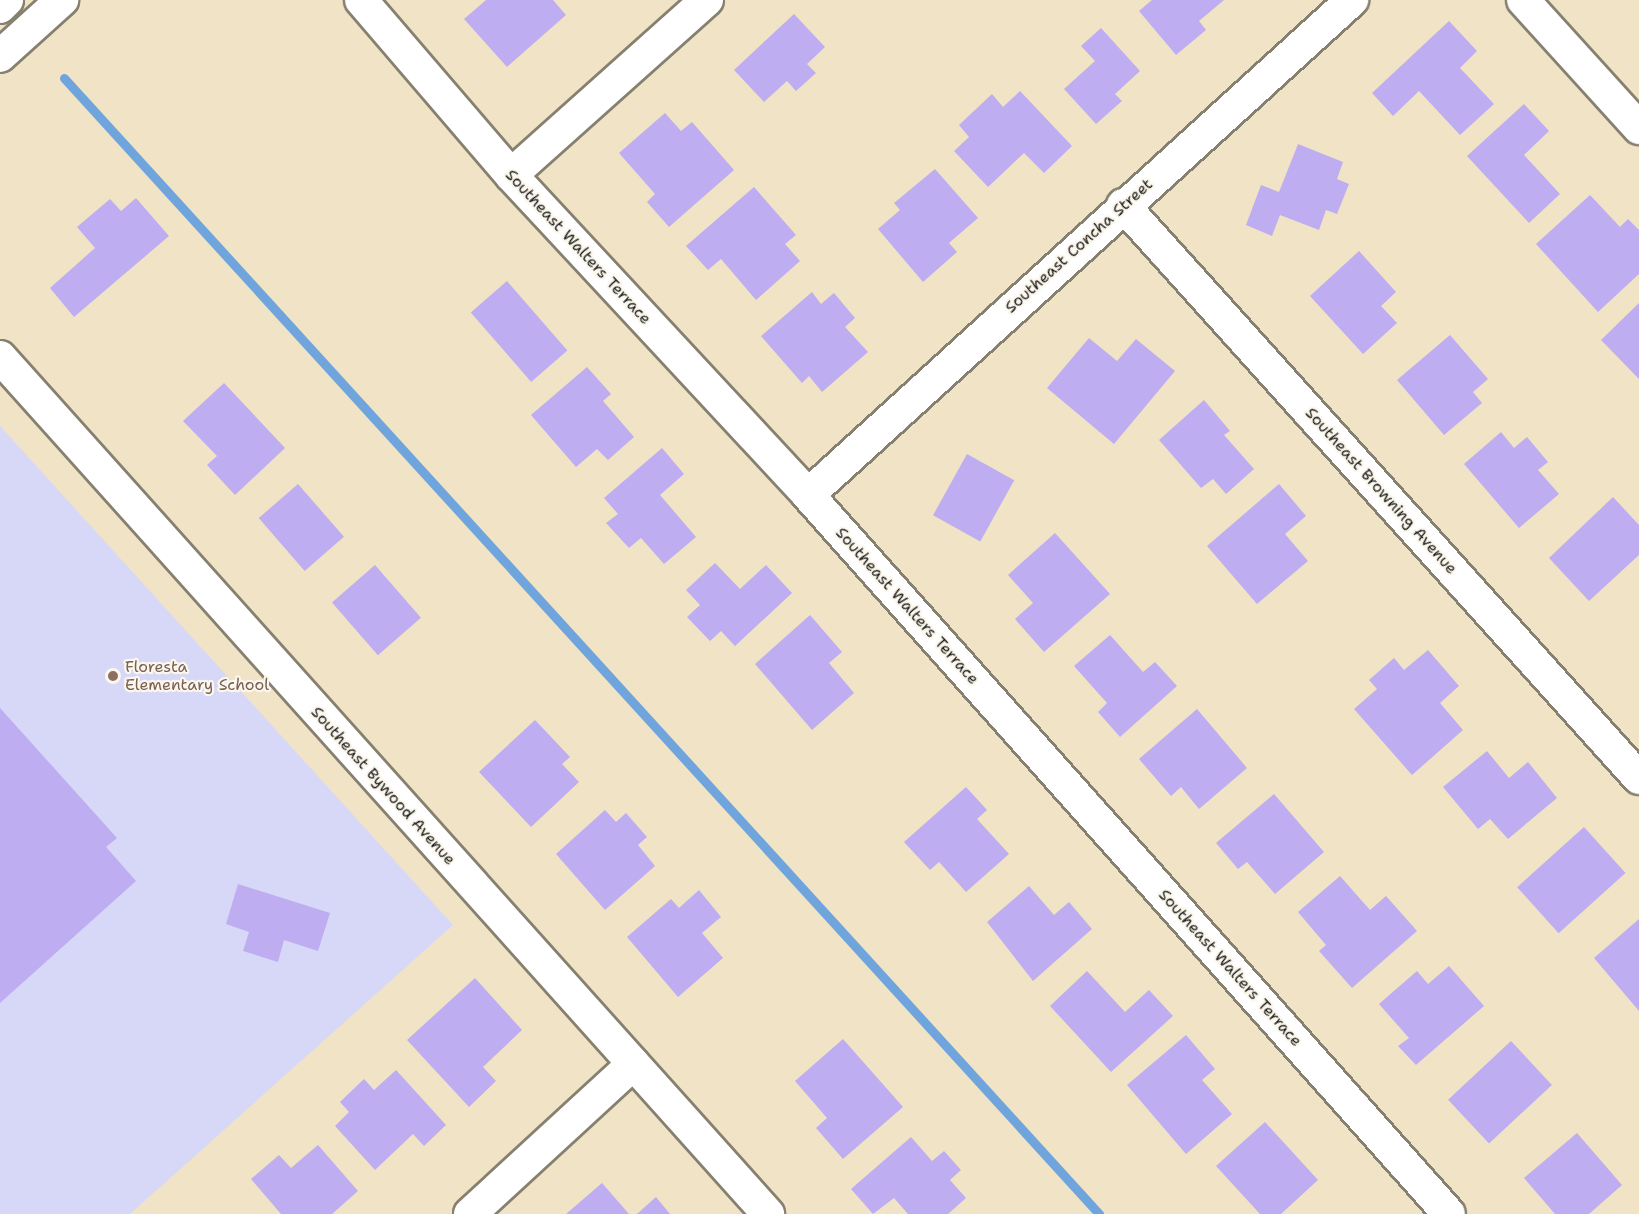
<!DOCTYPE html>
<style>
body{margin:0}
#map{position:relative;width:1639px;height:1214px;overflow:hidden;background:#f1e3c5;font-family:"Shantell Sans",sans-serif}
div>[style]{position:absolute}
[style*='--x']{left:calc(var(--x)*1px);top:calc(var(--y)*1px);width:calc(var(--w)*1px);rotate:calc(var(--a)*1deg)}
.built>*{inset:0;background:#d7d7f8}
.stream>*{height:9px;margin:-4.5px;padding:0 4.5px;transform-origin:4.5px;border-radius:4.5px;background:#6fa5dc}
.building>*{inset:0;background:#beadf0;transform-origin:0 0}
.roads{filter:drop-shadow(2px 0 #868070) drop-shadow(-2px 0 #868070) drop-shadow(0 2px #868070) drop-shadow(0 -2px #868070)}
.minor>*{height:32px;margin:-16px;padding:0 16px;transform-origin:16px;border-radius:16px;background:#fff}
.dots>*{width:16px;height:16px;translate:-50% -50%;box-sizing:border-box;border:3px solid #fbf7ec;border-radius:50%}
span{translate:-50% -50%;white-space:nowrap;text-align:center;line-height:1.15;-webkit-text-stroke:4.5px #fbf7ec;paint-order:stroke}
.street-label{font-size:16px;color:#1c1c1c}
.education-label{font-size:16px;color:#785e54}
.left{translate:0 -50%;text-align:left}
</style>
<div id="map">
<div class="built">
<i style="clip-path:polygon(0 426px,453px 925px,130px 1214px,0 1214px)"></i>
</div>
<div class="stream">
<i style="--x:64;--y:78;--w:1537;--a:47.66"></i>
</div>
<div class="building">
<i style="clip-path:polygon(486px 0,553px 0,566px 15px,507px 67px,464px 19px)"></i>
<i style="clip-path:polygon(1152px 0,1224px 0,1199px 21px,1206px 30px,1176px 55px,1139px 11px)"></i>
<i style="clip-path:polygon(794px 14px,825px 47px,807px 64px,816px 73px,796px 91px,787px 81px,764px 102px,734px 70px)"></i>
<i style="clip-path:polygon(1449px 21px,1477px 51px,1460px 68px,1494px 104px,1460px 135px,1419px 91px,1393px 116px,1372px 93px)"></i>
<i style="clip-path:polygon(1101px 28px,1140px 71px,1115px 94px,1122px 101px,1096px 124px,1064px 89px,1095px 61px,1081px 46px)"></i>
<i style="clip-path:polygon(1020px 91px,1072px 146px,1044px 173px,1024px 153px,988px 187px,954px 151px,969px 137px,959px 125px,992px 94px,1003px 107px)"></i>
<i style="clip-path:polygon(1524px 104px,1549px 131px,1524px 155px,1560px 194px,1529px 223px,1467px 156px)"></i>
<i style="clip-path:polygon(665px 113px,681px 131px,692px 122px,734px 170px,669px 227px,647px 202px,655px 194px,619px 153px)"></i>
<i style="clip-path:polygon(1298px 144px,1343px 162px,1337px 179px,1349px 184px,1337px 214px,1326px 210px,1319px 230px,1280px 215px,1272px 236px,1246px 225px,1261px 185px,1279px 192px)"></i>
<i style="clip-path:polygon(935px 169px,978px 218px,949px 243px,957px 252px,923px 282px,878px 229px,900px 210px,894px 203px)"></i>
<i style="clip-path:polygon(754px 187px,796px 235px,785px 244px,800px 261px,756px 300px,721px 259px,708px 270px,686px 246px)"></i>
<i style="clip-path:polygon(1590px 195px,1620px 227px,1628px 219px,1639px 230px,1639px 274px,1598px 312px,1536px 244px)"></i>
<i style="clip-path:polygon(136px 198px,169px 236px,74px 317px,50px 288px,95px 248px,77px 227px,110px 199px,121px 211px)"></i>
<i style="clip-path:polygon(1359px 251px,1396px 292px,1381px 306px,1397px 323px,1363px 354px,1310px 296px)"></i>
<i style="left:507px;top:281px;width:92px;height:48px;rotate:49deg"></i>
<i style="clip-path:polygon(812px 292px,821px 304px,834px 293px,855px 318px,845px 327px,868px 352px,822px 392px,809px 376px,802px 383px,761px 336px)"></i>
<i style="clip-path:polygon(1639px 303px,1639px 379px,1601px 340px)"></i>
<i style="clip-path:polygon(1450px 335px,1488px 379px,1473px 392px,1482px 403px,1444px 435px,1397px 380px)"></i>
<i style="clip-path:polygon(1089px 338px,1117px 361px,1136px 339px,1175px 371px,1114px 444px,1047px 388px)"></i>
<i style="clip-path:polygon(587px 367px,611px 394px,603px 401px,634px 437px,608px 460px,597px 449px,576px 467px,531px 415px)"></i>
<i style="clip-path:polygon(224px 383px,285px 448px,235px 495px,207px 465px,217px 456px,183px 421px)"></i>
<i style="clip-path:polygon(1204px 400px,1230px 431px,1224px 435px,1254px 469px,1226px 494px,1213px 479px,1201px 488px,1159px 440px)"></i>
<i style="clip-path:polygon(1501px 432px,1514px 448px,1527px 437px,1548px 462px,1538px 470px,1559px 494px,1519px 528px,1464px 464px)"></i>
<i style="clip-path:polygon(662px 448px,684px 474px,660px 495px,696px 537px,664px 564px,641px 538px,629px 548px,606px 523px,618px 514px,604px 498px)"></i>
<i style="left:967px;top:454px;width:54px;height:70px;rotate:29deg"></i>
<i style="left:298px;top:484px;width:70px;height:52px;rotate:49deg"></i>
<i style="clip-path:polygon(1279px 484px,1306px 516px,1285px 534px,1308px 561px,1257px 604px,1207px 546px)"></i>
<i style="clip-path:polygon(1613px 497px,1639px 525px,1639px 555px,1589px 601px,1549px 558px)"></i>
<i style="clip-path:polygon(1055px 533px,1110px 594px,1044px 652px,1015px 619px,1033px 603px,1008px 575px)"></i>
<i style="clip-path:polygon(715px 563px,740px 589px,766px 565px,792px 593px,735px 646px,721px 631px,710px 641px,687px 617px,700px 605px,686px 590px)"></i>
<i style="left:375px;top:565px;width:70px;height:57px;rotate:49deg"></i>
<i style="clip-path:polygon(810px 615px,842px 652px,829px 663px,854px 693px,812px 730px,755px 664px)"></i>
<i style="clip-path:polygon(1110px 635px,1143px 672px,1155px 662px,1177px 686px,1120px 737px,1098px 712px,1107px 703px,1074px 666px)"></i>
<i style="clip-path:polygon(1428px 650px,1459px 686px,1440px 703px,1463px 730px,1412px 775px,1354px 709px,1377px 689px,1369px 680px,1394px 658px,1404px 670px)"></i>
<i style="clip-path:polygon(0 708px,117px 838px,106px 847px,136px 881px,0 1003px)"></i>
<i style="clip-path:polygon(1197px 709px,1247px 768px,1199px 809px,1181px 787px,1171px 796px,1139px 759px)"></i>
<i style="clip-path:polygon(535px 720px,570px 757px,562px 764px,579px 782px,531px 827px,479px 772px)"></i>
<i style="clip-path:polygon(1487px 751px,1509px 778px,1528px 762px,1557px 798px,1508px 839px,1490px 819px,1478px 829px,1443px 787px)"></i>
<i style="clip-path:polygon(966px 787px,987px 810px,977px 819px,1009px 854px,966px 892px,939px 862px,930px 870px,904px 842px)"></i>
<i style="clip-path:polygon(1274px 794px,1324px 852px,1275px 894px,1247px 862px,1238px 869px,1216px 843px)"></i>
<i style="clip-path:polygon(605px 810px,616px 822px,626px 813px,647px 837px,638px 845px,655px 866px,605px 910px,556px 854px)"></i>
<i style="left:1584px;top:827px;width:62px;height:90px;rotate:48deg"></i>
<i style="clip-path:polygon(1340px 876px,1370px 910px,1386px 896px,1417px 931px,1352px 988px,1319px 951px,1326px 945px,1298px 912px)"></i>
<i style="clip-path:polygon(238px 884px,330px 913px,318px 951px,284px 940px,278px 962px,243px 951px,249px 932px,226px 924px)"></i>
<i style="clip-path:polygon(1029px 886px,1054px 915px,1069px 902px,1092px 929px,1033px 981px,987px 922px)"></i>
<i style="clip-path:polygon(699px 890px,721px 917px,702px 933px,723px 958px,678px 997px,627px 937px,671px 899px,679px 908px)"></i>
<i style="clip-path:polygon(1639px 919px,1639px 1011px,1594px 958px)"></i>
<i style="clip-path:polygon(1449px 966px,1484px 1006px,1416px 1065px,1398px 1046px,1409px 1038px,1379px 1004px,1417px 971px,1428px 984px)"></i>
<i style="clip-path:polygon(1087px 971px,1125px 1012px,1149px 990px,1173px 1016px,1111px 1072px,1050px 1006px)"></i>
<i style="clip-path:polygon(475px 978px,522px 1030px,483px 1067px,496px 1081px,469px 1107px,407px 1040px)"></i>
<i style="clip-path:polygon(1186px 1035px,1215px 1069px,1202px 1080px,1232px 1114px,1186px 1154px,1127px 1085px)"></i>
<i style="clip-path:polygon(843px 1039px,903px 1107px,843px 1159px,816px 1128px,827px 1118px,795px 1081px)"></i>
<i style="left:1511px;top:1041px;width:60px;height:86px;rotate:47deg"></i>
<i style="clip-path:polygon(396px 1070px,446px 1125px,424px 1146px,413px 1134px,375px 1170px,335px 1126px,349px 1112px,340px 1102px,364px 1079px,374px 1090px)"></i>
<i style="clip-path:polygon(1265px 1122px,1318px 1180px,1281px 1214px,1260px 1214px,1216px 1166px)"></i>
<i style="clip-path:polygon(1577px 1133px,1622px 1185px,1589px 1214px,1555px 1214px,1524px 1178px)"></i>
<i style="clip-path:polygon(911px 1137px,932px 1161px,944px 1151px,961px 1170px,950px 1180px,966px 1198px,948px 1214px,908px 1214px,894px 1198px,873px 1214px,851px 1189px)"></i>
<i style="clip-path:polygon(318px 1145px,358px 1191px,332px 1214px,281px 1214px,251px 1179px,279px 1155px,291px 1168px)"></i>
<i style="clip-path:polygon(602px 1183px,629px 1214px,566px 1214px)"></i>
<i style="clip-path:polygon(656px 1197px,670px 1214px,637px 1214px)"></i>
</div>
<div class="roads">
<div class="minor">
<i style="--x:361;--y:0;--w:230;--a:49.4"></i>
<i style="--x:511;--y:175;--w:437;--a:47.1"></i>
<i style="--x:808;--y:495;--w:963;--a:48.28"></i>
<i style="--x:1523;--y:0;--w:173;--a:47.8"></i>
<i style="--x:0;--y:7;--w:10;--a:-45"></i>
<i style="--x:0;--y:56;--w:84;--a:-42.1"></i>
<i style="--x:511;--y:175;--w:263;--a:-41.8"></i>
<i style="--x:1123;--y:205;--w:771;--a:48"></i>
<i style="--x:0;--y:357;--w:1151;--a:48.13"></i>
<i style="--x:808;--y:495;--w:736;--a:-42.3"></i>
<i style="--x:470;--y:1214;--w:222;--a:-42.6"></i>
</div>
</div>
<div class="dots">
<i style="left:113px;top:676px;background:#8d6e63"></i>
</div>
<div class="street-label">
<span style="left:1079px;top:246px;rotate:-42deg">Southeast Concha Street</span>
<span style="left:578px;top:247px;rotate:47deg">Southeast Walters Terrace</span>
<span style="left:1381px;top:491px;rotate:48deg">Southeast Browning Avenue</span>
<span style="left:907px;top:606px;rotate:48deg">Southeast Walters Terrace</span>
<span style="left:383px;top:786px;rotate:48deg">Southeast Bywood Avenue</span>
<span style="left:1230px;top:968px;rotate:48deg">Southeast Walters Terrace</span>
</div>
<div class="education-label">
<span class="left" style="left:125px;top:676px">Floresta<br>Elementary School</span>
</div>
</div>
